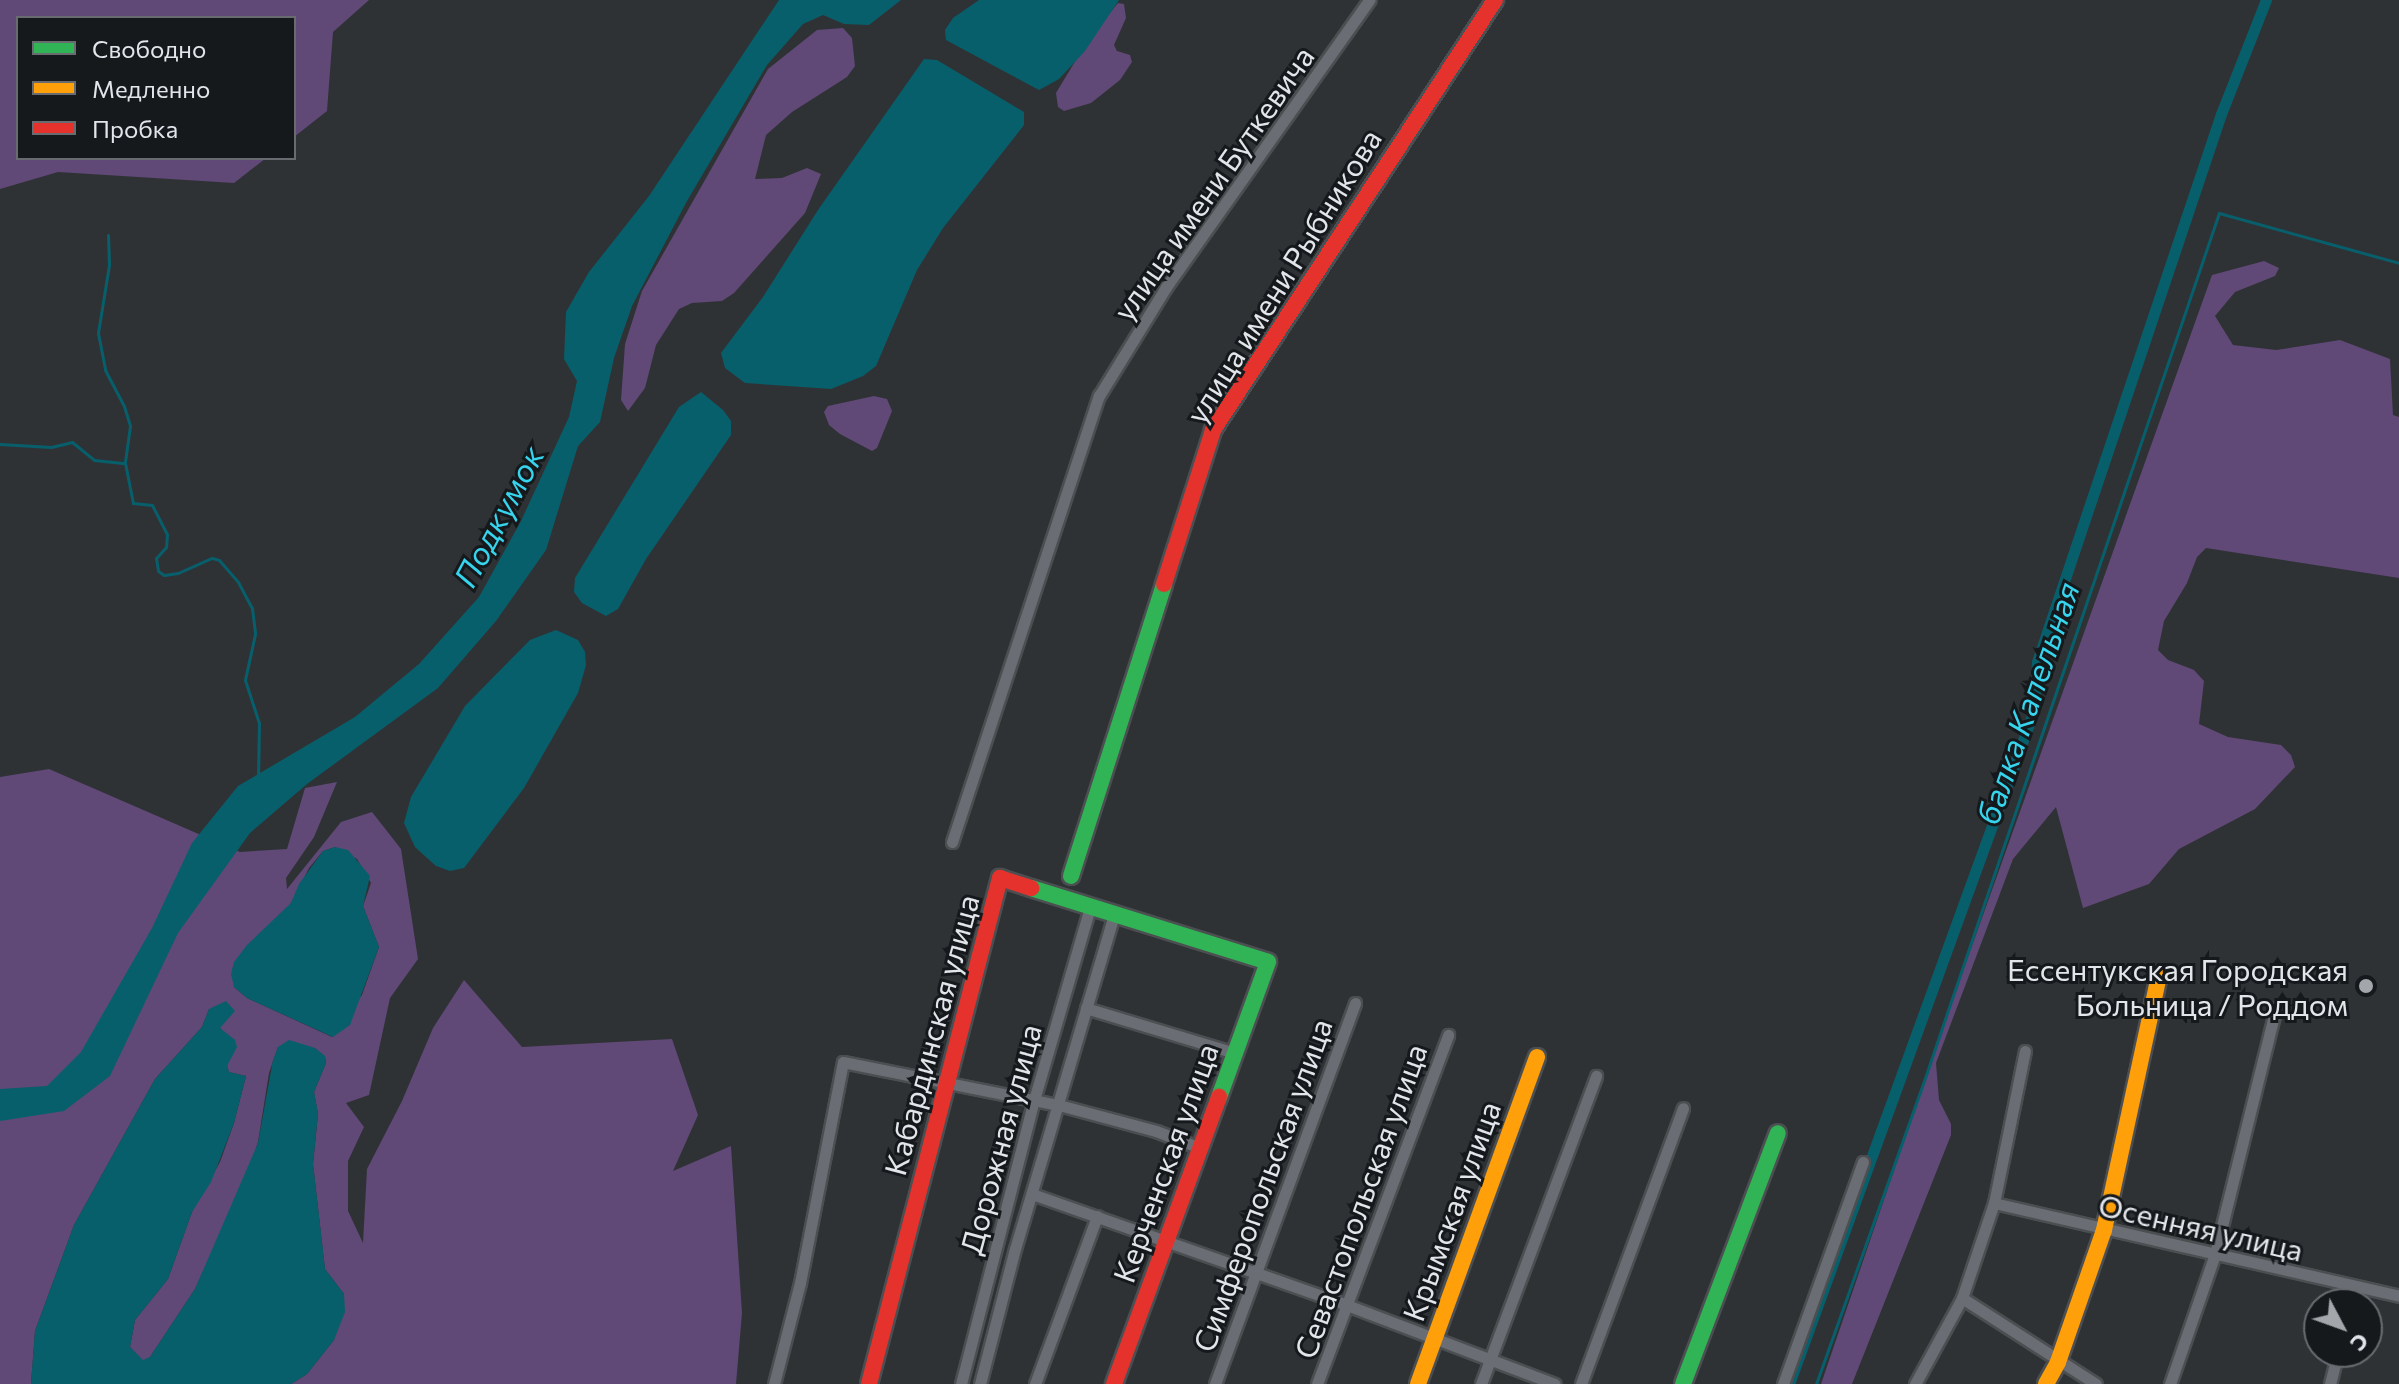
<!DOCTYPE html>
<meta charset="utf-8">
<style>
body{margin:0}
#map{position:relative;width:2399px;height:1384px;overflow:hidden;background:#2f3235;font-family:Commissioner,sans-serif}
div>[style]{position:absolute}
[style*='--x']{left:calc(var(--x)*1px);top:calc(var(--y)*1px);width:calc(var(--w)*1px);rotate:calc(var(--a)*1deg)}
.green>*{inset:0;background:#604877}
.water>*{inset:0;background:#085f6c}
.stream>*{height:3px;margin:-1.5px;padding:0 1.5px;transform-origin:1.5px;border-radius:1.5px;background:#085f6c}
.canal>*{height:11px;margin:-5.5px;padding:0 5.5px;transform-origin:5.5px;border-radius:5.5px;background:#085f6c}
.roads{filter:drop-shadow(2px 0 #4c4f51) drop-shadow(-2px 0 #4c4f51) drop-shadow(0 2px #4c4f51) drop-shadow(0 -2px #4c4f51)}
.street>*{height:11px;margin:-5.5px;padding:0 5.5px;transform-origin:5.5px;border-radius:5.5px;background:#6b6d75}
.fast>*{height:16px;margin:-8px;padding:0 8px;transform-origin:8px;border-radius:8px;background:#30b455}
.slow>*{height:16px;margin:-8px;padding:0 8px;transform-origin:8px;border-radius:8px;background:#ff9f0a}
.jam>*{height:16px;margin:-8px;padding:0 8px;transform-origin:8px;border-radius:8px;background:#e5322d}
.dots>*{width:22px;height:22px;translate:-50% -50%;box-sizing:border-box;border:4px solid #16191c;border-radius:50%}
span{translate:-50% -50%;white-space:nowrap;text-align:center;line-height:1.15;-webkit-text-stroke:6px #16191c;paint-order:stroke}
.street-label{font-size:30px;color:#e2e6eb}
.poi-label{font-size:30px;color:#e2e6eb}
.right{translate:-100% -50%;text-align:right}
.water-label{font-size:32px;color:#37d4ee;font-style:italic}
.legend{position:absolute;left:16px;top:16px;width:280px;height:144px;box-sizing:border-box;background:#16191c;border:2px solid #686b6f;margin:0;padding:10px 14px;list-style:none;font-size:24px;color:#e2e6eb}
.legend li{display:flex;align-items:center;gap:16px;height:40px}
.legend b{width:40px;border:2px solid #686b6f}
.north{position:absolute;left:2303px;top:1288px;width:80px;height:80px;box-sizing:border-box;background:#16191c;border:2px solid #686b6f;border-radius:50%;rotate:131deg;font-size:22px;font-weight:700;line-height:32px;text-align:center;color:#e2e6eb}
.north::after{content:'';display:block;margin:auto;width:28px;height:36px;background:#a3a7ab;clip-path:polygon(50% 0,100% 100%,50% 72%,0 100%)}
</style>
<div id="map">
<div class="green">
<i style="clip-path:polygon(0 0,369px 0,333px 32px,327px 111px,294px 137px,294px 18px,18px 18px,18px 158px,266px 158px,234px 183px,58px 172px,0 189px)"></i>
<i style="clip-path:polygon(1118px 3px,1124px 4px,1126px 18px,1114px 45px,1117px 51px,1130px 55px,1132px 62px,1120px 80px,1091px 103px,1064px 111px,1058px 107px,1056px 93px,1088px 40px)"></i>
<i style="clip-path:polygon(843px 28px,852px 38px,855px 66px,847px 77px,792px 112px,766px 135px,755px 179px,782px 178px,807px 168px,821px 174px,805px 213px,734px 293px,722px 301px,692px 303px,679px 309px,656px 345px,645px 388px,628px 411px,621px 400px,625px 344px,642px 291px,768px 69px,817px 30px)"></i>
<i style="clip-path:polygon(2264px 261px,2279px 268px,2275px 276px,2235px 292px,2215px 316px,2233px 345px,2276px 350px,2340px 340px,2390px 359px,2393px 415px,2399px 417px,2399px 578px,2206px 548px,2197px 557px,2187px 583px,2164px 621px,2158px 650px,2168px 660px,2194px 670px,2204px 681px,2199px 724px,2228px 737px,2281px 745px,2291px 755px,2295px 767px,2255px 809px,2179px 849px,2149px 884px,2083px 908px,2056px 807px,2013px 859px,1936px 1063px,1939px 1100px,1951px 1124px,1951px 1135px,1852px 1384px,1821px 1384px,1944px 1024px,2212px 275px)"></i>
<i style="clip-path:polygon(874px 396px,887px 399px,892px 411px,877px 448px,872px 451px,840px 434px,829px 425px,824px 412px,828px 406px)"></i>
<i style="clip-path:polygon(evenodd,49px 769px,240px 852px,287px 849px,305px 788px,337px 782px,314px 837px,286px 878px,287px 889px,341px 822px,372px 812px,401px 849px,418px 959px,390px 998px,369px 1095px,346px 1103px,364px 1127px,348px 1161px,348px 1211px,363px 1243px,367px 1169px,402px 1101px,433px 1028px,464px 980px,522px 1047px,672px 1039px,698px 1115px,673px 1171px,731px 1146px,742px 1313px,736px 1384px,291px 1384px,307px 1374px,334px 1340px,344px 1294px,325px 1269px,313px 1164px,318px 1114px,314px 1092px,326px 1063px,325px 1057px,315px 1048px,278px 1047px,269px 1073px,258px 1142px,247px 1175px,195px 1289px,150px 1357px,143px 1361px,130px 1347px,135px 1320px,168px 1279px,192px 1212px,220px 1162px,234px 1123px,246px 1076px,229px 1072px,227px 1066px,235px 1040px,224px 1034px,209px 1009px,202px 1027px,155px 1079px,74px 1225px,35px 1331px,31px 1384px,0 1384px,0 777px,49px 769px,335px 847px,357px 859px,371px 883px,363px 906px,379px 947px,362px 995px,332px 1037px,247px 998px,234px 987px,291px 903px,309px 868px,323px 851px,335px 847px)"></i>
</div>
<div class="water">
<i style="clip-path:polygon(779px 0,901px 0,869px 25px,844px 24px,823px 15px,803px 24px,767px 65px,687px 201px,632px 306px,614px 358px,600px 422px,578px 446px,546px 550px,496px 621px,438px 688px,307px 784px,250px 833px,178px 933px,110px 1076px,64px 1111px,0 1121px,0 1089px,47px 1086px,81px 1052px,152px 928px,192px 843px,238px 786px,355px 717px,419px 664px,479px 597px,521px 521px,569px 417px,577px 381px,564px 359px,566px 312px,589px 272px,649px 196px)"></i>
<i style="clip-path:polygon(979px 0,1119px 0,1085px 51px,1059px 79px,1039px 90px,946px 40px,945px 30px,953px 18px)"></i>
<i style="clip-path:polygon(924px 59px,937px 60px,1024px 112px,1024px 125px,943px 228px,917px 270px,876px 366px,863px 376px,831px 389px,745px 383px,725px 368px,721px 353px,763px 297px,818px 210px)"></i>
<i style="clip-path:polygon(701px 392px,723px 410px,731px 421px,731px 435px,646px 559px,618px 609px,606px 616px,582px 603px,574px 592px,575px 578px,679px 407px)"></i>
<i style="clip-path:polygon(556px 630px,578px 640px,585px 652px,586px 665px,578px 693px,524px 788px,464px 868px,450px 871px,436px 866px,415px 847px,404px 823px,411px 797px,465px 706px,530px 640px)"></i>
<i style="clip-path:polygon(335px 847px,348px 850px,370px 876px,363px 906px,379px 947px,350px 1025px,333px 1037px,247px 998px,234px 987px,231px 974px,234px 962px,247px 945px,291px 903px,299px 884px,323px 851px)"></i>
<i style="clip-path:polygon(226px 1001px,235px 1011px,220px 1028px,235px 1040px,237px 1047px,227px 1066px,229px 1072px,246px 1076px,234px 1123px,211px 1182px,192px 1212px,168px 1279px,135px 1320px,130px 1347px,143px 1360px,150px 1357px,195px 1289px,258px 1143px,273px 1060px,278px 1047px,289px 1040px,315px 1048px,325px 1056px,326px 1063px,314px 1092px,318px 1113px,313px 1164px,325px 1269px,344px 1294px,345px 1312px,334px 1340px,307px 1374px,291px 1384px,31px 1384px,35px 1331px,74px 1225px,155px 1079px,202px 1027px,209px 1009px)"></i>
</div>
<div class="stream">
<i style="--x:108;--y:235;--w:30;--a:88"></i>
<i style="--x:109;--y:265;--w:69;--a:99.2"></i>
<i style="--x:98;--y:333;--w:38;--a:79"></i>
<i style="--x:105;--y:370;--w:41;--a:62.2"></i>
<i style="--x:124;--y:406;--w:21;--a:73"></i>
<i style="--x:130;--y:426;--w:37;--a:98"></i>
<i style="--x:125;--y:463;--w:41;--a:78.7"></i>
<i style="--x:133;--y:503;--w:19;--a:6"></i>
<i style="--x:152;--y:505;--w:33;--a:63"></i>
<i style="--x:167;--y:534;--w:13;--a:94"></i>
<i style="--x:166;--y:547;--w:15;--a:132"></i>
<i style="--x:156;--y:558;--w:13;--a:81"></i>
<i style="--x:158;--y:571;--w:7;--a:34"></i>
<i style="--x:164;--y:575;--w:14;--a:-8"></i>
<i style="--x:178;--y:573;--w:37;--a:-24"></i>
<i style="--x:212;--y:558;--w:7;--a:16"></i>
<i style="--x:219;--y:560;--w:29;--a:49"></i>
<i style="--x:238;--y:582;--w:30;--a:62"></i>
<i style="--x:252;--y:608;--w:26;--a:83"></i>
<i style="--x:255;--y:634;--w:47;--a:102.3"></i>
<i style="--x:245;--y:680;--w:45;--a:72"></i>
<i style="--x:259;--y:723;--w:55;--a:91"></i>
<i style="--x:0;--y:444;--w:51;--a:3.4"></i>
<i style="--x:51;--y:447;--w:22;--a:-13"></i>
<i style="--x:72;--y:442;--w:28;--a:39"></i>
<i style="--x:94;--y:460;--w:31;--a:6"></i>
<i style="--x:1816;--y:1384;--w:331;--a:-70.4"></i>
<i style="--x:1927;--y:1072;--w:907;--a:-71.23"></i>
<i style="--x:2219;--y:213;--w:187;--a:15.5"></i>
</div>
<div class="canal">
<i style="--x:1789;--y:1384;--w:717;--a:-70.02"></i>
<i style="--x:2034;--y:710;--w:48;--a:-86.4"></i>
<i style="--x:2037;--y:662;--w:578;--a:-71.44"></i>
<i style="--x:2221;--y:114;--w:123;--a:-68.5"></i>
</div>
<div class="roads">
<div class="street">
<i style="--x:952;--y:842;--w:470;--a:-71.8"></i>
<i style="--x:1099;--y:396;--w:128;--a:-58.4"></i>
<i style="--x:1166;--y:287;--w:352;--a:-54.7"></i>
<i style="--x:1086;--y:1008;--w:156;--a:16.8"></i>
<i style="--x:1032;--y:1194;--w:334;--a:19.4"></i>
<i style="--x:1347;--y:1305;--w:222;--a:20.8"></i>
<i style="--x:1994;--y:1203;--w:416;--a:12.9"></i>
<i style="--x:1962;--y:1298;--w:159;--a:32.7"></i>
<i style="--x:2351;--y:1304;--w:17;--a:-73"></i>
<i style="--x:774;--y:1384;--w:104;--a:-75.6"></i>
<i style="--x:800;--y:1283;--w:225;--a:-79"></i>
<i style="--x:843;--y:1062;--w:220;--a:11.3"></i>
<i style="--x:1059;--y:1105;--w:100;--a:15"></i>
<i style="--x:1156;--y:1131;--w:47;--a:21.1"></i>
<i style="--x:961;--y:1384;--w:293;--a:-75.6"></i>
<i style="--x:1034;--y:1100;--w:201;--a:-73.8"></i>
<i style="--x:980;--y:1384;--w:139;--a:-75.5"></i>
<i style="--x:1015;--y:1249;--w:349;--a:-73.5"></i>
<i style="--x:1035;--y:1384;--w:179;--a:-69.7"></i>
<i style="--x:1215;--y:1384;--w:406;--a:-69.8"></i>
<i style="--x:1317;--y:1384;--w:373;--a:-69.4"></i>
<i style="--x:1481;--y:1384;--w:329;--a:-69.5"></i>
<i style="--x:1581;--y:1384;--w:294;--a:-69.7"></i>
<i style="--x:1783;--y:1384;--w:236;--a:-70.2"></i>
<i style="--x:1915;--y:1384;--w:98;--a:-61.3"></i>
<i style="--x:1962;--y:1298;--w:100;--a:-71.4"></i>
<i style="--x:1994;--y:1203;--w:155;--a:-78.5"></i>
<i style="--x:2170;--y:1384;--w:138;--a:-70.9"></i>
<i style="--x:2215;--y:1254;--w:253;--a:-76.1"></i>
<i style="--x:2330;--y:1384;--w:33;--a:-76"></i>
</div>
<div class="fast">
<i style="--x:1071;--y:876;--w:306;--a:-72.3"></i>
<i style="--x:1031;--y:888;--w:248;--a:17.3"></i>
<i style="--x:1268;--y:962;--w:144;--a:109.9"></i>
<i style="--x:1683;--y:1384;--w:268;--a:-69.3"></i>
</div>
<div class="slow">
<i style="--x:1418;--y:1384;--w:348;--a:-70"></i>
<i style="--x:2046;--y:1384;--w:25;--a:-61"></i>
<i style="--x:2058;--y:1362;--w:140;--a:-70.8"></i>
<i style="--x:2104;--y:1230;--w:261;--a:-77.8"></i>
</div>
<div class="jam">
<i style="--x:1164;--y:584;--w:162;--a:-72.3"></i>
<i style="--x:1213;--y:430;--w:514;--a:-56.74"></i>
<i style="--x:869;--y:1384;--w:523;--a:-75.49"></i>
<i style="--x:1000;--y:878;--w:33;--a:18"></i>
<i style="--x:1114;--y:1384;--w:306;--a:-69.9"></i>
</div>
</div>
<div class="dots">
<i style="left:2366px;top:986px;background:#a3a7ab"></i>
</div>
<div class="street-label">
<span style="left:1213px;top:183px;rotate:-55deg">улица имени Буткевича</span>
<span style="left:1283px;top:276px;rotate:-58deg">улица имени Рыбникова</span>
<span style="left:931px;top:1035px;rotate:-75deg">Кабардинская улица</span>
<span style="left:1000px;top:1139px;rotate:-75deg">Дорожная улица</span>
<span style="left:1165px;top:1163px;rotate:-70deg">Керченская улица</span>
<span style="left:1262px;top:1185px;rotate:-70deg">Симферопольская улица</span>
<span style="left:1360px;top:1201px;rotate:-70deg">Севастопольская улица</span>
<span style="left:1451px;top:1211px;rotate:-70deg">Крымская улица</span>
<span style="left:2201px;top:1227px;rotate:13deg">Осенняя улица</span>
</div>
<div class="poi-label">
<span class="right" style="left:2348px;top:986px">Ессентукская Городская<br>Больница / Роддом</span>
</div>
<div class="water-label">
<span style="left:498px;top:516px;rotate:-62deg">Подкумок</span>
<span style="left:2027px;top:703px;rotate:-71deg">балка Капельная</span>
</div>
<ul class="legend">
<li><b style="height:10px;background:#30b455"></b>Свободно</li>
<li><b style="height:10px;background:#ff9f0a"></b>Медленно</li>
<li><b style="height:10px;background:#e5322d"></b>Пробка</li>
</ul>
<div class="north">С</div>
</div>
